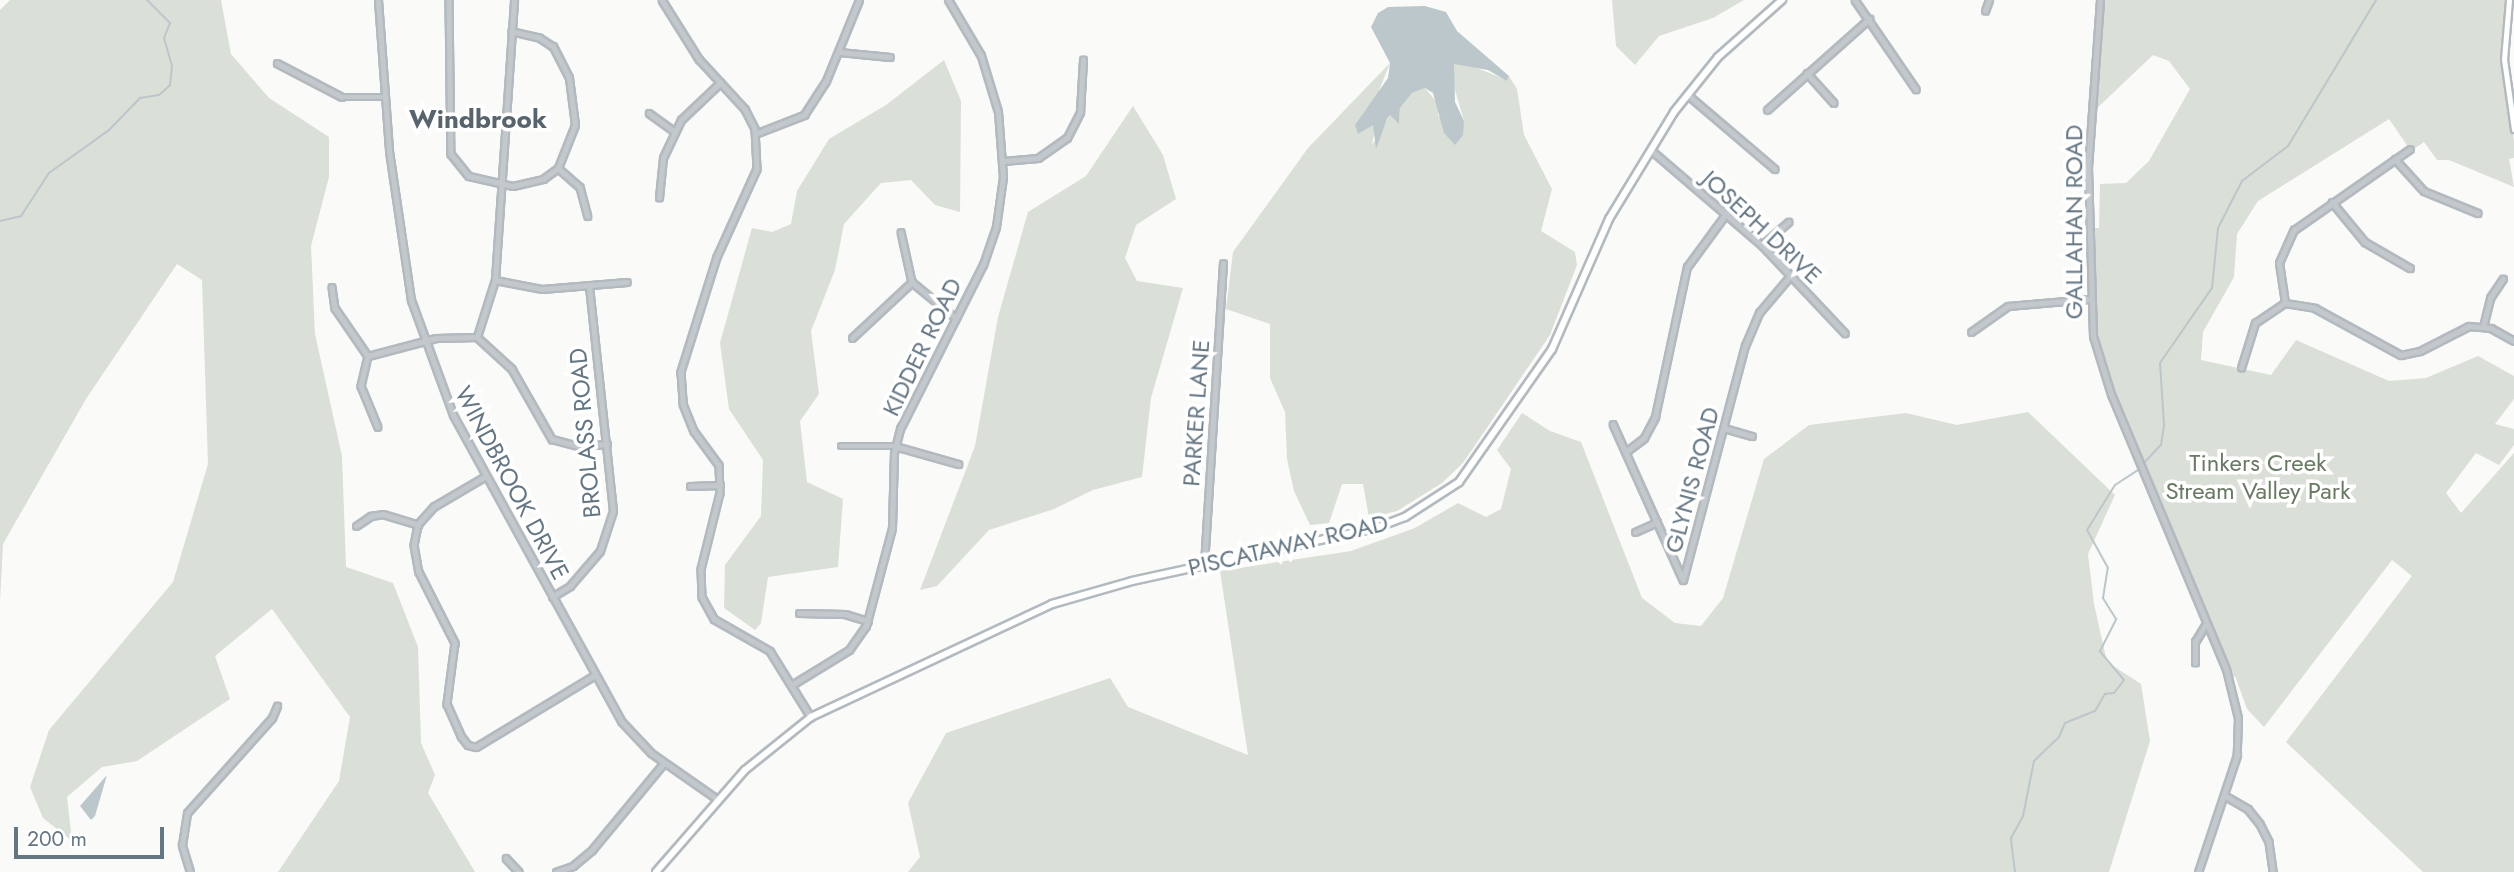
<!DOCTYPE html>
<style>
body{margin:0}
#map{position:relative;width:2514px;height:872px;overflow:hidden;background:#fafaf8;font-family:Jost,sans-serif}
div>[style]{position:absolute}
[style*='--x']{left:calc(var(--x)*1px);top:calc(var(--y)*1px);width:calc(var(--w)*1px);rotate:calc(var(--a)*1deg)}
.green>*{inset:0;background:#dadfd7}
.water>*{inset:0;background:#bbc7cb}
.stream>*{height:2px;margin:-1px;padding:0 1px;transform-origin:1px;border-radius:1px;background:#bbc7cb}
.roads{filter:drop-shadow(2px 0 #b3babf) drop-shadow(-2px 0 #b3babf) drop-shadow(0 2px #b3babf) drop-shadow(0 -2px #b3babf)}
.minor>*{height:4.5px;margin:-2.25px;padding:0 2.25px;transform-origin:2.25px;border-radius:2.25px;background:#c3c8cc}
.tertiary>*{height:5px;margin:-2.5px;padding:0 2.5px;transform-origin:2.5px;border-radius:2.5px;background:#c3c8cc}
.secondary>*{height:5px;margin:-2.5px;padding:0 2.5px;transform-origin:2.5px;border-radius:2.5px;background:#fff}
.primary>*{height:6px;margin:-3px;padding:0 3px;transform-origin:3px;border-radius:3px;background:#fff}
span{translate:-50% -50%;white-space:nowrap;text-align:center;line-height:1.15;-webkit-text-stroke:7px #fff;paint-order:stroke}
.street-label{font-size:24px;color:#657683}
.park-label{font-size:24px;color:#687a64}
.neighbourhood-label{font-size:26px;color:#57646e;font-weight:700}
.scale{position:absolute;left:14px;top:827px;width:150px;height:32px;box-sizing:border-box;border:4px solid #657683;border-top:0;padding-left:9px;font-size:21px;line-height:24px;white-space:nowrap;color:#657683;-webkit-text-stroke:5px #fff;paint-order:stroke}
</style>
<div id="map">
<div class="green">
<i style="clip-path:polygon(10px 0,221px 0,231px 54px,269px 98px,329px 137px,329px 177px,311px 246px,315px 334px,342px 456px,346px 567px,393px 583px,418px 647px,421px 743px,435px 775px,428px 793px,475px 872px,278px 872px,339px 781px,350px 717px,272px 609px,215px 656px,230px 699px,137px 761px,102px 767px,67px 797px,72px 841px,43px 818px,30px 787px,49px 730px,173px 582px,208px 464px,202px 280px,177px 264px,86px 399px,3px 544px,0 601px,0 10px)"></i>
<i style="clip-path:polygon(1612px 0,1744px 0,1713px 18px,1659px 36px,1635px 65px,1616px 46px)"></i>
<i style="clip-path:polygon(2103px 0,2506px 0,2504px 68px,2514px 142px,2514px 158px,2509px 159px,2514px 187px,2449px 160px,2437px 160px,2424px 142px,2411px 151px,2389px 119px,2258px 201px,2237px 234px,2234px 277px,2203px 332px,2201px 360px,2271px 375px,2296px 340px,2389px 381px,2426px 378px,2478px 356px,2514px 376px,2514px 399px,2495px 424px,2514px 429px,2514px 445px,2499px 465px,2476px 453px,2446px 493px,2461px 513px,2514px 453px,2514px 872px,2423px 872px,2286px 742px,2412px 576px,2392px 560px,2264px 727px,2247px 709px,2235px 676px,2231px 680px,2110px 383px,2093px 326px,2090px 228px,2099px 228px,2100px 184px,2126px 183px,2149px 161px,2190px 89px,2169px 61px,2153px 55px,2093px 112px)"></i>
<i style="clip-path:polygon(944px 60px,961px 101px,960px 212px,935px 205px,911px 180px,881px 183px,844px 224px,835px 270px,811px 331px,819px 394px,800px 421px,807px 482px,843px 499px,838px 567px,768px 577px,761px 623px,755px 630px,724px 608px,725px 565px,761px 516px,763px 460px,729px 409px,720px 343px,752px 228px,772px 232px,791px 224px,797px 191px,829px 139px,886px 105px)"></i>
<i style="clip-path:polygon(1462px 62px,1507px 80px,1509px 76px,1517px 89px,1524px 135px,1552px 189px,1541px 231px,1575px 252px,1577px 265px,1550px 335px,1463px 463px,1442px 483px,1397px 511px,1369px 518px,1363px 484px,1342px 484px,1329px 523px,1310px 525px,1294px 491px,1287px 459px,1285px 412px,1270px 378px,1270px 324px,1226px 309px,1233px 252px,1308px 148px,1390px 63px,1364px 128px,1373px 124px,1375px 129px,1372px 145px,1390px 115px,1399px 123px,1400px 108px,1412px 93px,1425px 88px,1439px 105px,1438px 116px,1464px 121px,1451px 76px,1454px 64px)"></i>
<i style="clip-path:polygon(1133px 106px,1163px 155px,1176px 199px,1136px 225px,1125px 258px,1137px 281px,1183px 288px,1151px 398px,1142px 477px,1093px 490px,1054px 509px,989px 530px,937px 586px,920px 590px,975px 446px,998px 317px,1028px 212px,1086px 176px)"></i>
<i style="clip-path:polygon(2028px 412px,2115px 495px,2088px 554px,2094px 604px,2107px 662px,2141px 684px,2150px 741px,2109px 872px,908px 872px,920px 857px,908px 803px,946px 733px,1110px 678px,1128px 707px,1248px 755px,1220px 571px,1351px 551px,1415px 528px,1458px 503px,1486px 517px,1501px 509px,1511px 469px,1497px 450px,1522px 413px,1550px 431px,1581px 442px,1642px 598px,1675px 623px,1701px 626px,1723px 598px,1764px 459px,1809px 425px,1906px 413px,1957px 425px)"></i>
</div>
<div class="water">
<i style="clip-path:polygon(1425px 6px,1446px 12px,1457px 31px,1509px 76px,1507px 81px,1488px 70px,1454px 64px,1455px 102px,1464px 121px,1463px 135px,1455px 145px,1444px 133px,1433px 93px,1425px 88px,1412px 93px,1400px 108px,1399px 124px,1390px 115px,1387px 119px,1376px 149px,1373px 125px,1358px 134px,1355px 125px,1388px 78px,1390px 63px,1371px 27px,1378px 13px,1388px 7px)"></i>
<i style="clip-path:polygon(107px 775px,95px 816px,91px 820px,80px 806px)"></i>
</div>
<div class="stream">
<i style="--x:0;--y:221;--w:22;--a:-13"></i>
<i style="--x:21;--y:216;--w:51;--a:-56.9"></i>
<i style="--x:49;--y:173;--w:74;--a:-35.6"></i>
<i style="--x:109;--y:130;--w:45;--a:-45.9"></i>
<i style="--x:140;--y:98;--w:19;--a:-9"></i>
<i style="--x:159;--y:95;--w:15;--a:-42"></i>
<i style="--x:170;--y:85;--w:19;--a:-84"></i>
<i style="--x:172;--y:66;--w:29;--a:-106"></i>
<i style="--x:164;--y:38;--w:16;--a:-68"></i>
<i style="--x:170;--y:23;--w:33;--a:-135"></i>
<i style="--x:2143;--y:464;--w:26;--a:-47"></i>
<i style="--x:2161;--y:445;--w:20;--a:-81"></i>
<i style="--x:2164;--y:425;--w:62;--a:-93.7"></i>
<i style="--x:2160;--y:363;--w:91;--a:-55.3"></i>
<i style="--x:2212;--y:288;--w:60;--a:-84.3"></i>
<i style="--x:2218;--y:228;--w:53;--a:-62.9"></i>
<i style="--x:2242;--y:181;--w:58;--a:-37.3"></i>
<i style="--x:2288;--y:146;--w:170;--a:-58.9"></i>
<i style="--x:2015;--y:872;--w:34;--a:-97"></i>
<i style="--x:2011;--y:838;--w:25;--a:-61"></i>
<i style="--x:2023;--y:816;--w:56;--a:-78.7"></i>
<i style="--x:2034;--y:761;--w:35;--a:-44"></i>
<i style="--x:2059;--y:737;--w:15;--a:-67"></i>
<i style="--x:2065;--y:723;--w:32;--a:-22"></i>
<i style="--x:2095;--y:711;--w:20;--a:-60"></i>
<i style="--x:2105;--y:694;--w:9;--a:-6"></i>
<i style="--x:2114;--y:693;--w:16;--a:-52"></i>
<i style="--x:2124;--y:680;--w:38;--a:-130"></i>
<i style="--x:2100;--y:651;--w:36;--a:-63"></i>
<i style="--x:2116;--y:619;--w:25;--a:-122"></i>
<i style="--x:2103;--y:598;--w:30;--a:-81"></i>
<i style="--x:2108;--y:568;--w:43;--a:-118.9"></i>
<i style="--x:2087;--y:530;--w:53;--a:-58.1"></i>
<i style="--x:2115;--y:485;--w:30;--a:-33"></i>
</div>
<div class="roads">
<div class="minor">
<i style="--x:449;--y:0;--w:154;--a:89.3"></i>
<i style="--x:451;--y:154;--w:28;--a:51"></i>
<i style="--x:469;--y:176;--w:45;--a:12.8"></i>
<i style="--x:513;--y:186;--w:31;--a:-13"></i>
<i style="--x:543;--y:179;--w:19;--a:-36"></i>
<i style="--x:558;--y:168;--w:46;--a:-68.4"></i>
<i style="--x:575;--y:125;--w:47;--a:-97.3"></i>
<i style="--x:569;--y:78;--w:35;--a:-117"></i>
<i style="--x:553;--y:47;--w:17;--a:-147"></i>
<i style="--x:539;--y:38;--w:28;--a:-167"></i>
<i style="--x:662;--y:0;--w:70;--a:57.9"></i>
<i style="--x:699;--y:59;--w:68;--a:47.4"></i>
<i style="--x:745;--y:109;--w:22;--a:63"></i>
<i style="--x:755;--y:129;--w:40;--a:87.1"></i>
<i style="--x:757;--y:169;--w:97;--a:114.4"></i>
<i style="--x:717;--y:257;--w:121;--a:107.4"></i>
<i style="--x:681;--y:372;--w:32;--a:86"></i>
<i style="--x:683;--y:404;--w:29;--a:68"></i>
<i style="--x:694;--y:431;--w:42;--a:53.7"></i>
<i style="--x:719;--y:465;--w:28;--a:88"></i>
<i style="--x:720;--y:493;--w:78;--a:104"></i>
<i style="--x:701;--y:569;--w:28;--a:88"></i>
<i style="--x:702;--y:597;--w:25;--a:61"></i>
<i style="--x:714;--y:619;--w:64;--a:29.7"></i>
<i style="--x:770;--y:651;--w:78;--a:58.2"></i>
<i style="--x:1855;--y:0;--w:108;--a:55.6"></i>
<i style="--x:1985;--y:11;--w:12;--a:-70"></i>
<i style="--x:839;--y:52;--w:51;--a:5.6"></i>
<i style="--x:277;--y:63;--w:73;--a:27.6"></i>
<i style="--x:342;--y:97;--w:41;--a:0"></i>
<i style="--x:1807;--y:73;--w:40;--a:48"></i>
<i style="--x:1688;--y:95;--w:114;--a:40.4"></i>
<i style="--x:1767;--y:110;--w:137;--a:-41.7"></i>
<i style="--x:649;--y:113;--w:32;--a:36"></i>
<i style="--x:755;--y:134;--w:53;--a:-21.2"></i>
<i style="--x:804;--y:115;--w:40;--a:-57.1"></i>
<i style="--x:826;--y:81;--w:87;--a:-67.8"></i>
<i style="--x:1651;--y:150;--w:146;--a:40.6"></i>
<i style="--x:1762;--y:245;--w:121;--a:46.7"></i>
<i style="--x:2395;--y:159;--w:43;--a:47.8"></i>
<i style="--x:2424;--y:191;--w:58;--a:22.2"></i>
<i style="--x:1003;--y:161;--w:35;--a:-5"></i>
<i style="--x:1038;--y:158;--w:35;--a:-35"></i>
<i style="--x:1067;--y:138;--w:29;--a:-63"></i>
<i style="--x:1080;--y:112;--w:52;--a:-86.7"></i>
<i style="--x:558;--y:168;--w:29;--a:41"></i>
<i style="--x:580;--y:187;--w:30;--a:75"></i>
<i style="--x:659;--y:198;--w:40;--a:-84.3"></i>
<i style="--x:663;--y:158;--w:42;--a:-64.7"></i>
<i style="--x:681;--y:120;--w:54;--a:-43.5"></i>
<i style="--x:2332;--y:202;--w:52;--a:50.5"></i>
<i style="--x:2365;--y:242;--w:52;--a:30"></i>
<i style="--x:901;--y:232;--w:51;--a:77.6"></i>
<i style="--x:912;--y:282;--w:57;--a:39.3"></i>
<i style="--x:1762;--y:245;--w:35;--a:-41"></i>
<i style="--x:495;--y:280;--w:48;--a:10.8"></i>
<i style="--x:542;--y:289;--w:85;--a:-4.7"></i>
<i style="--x:332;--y:287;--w:21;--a:82"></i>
<i style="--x:335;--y:308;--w:58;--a:55.5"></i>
<i style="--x:368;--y:356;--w:70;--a:-14.8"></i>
<i style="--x:436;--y:338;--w:41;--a:-1.4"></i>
<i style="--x:477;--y:337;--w:47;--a:42.4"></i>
<i style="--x:512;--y:369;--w:81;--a:60.3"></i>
<i style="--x:552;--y:439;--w:28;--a:15"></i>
<i style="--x:579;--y:446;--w:28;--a:-4"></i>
<i style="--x:2285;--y:303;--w:40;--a:-98.5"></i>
<i style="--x:2279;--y:263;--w:36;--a:-66"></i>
<i style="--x:2294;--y:230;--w:141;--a:-34.9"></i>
<i style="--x:2483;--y:327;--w:30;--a:-76"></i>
<i style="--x:2490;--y:298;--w:23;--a:-56"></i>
<i style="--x:1971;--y:332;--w:45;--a:-35.1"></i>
<i style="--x:2008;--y:306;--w:81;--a:-4.9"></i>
<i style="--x:477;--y:337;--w:60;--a:-72.5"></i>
<i style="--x:495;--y:280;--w:281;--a:-86.1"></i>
<i style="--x:852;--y:338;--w:82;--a:-43"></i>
<i style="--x:368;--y:356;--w:31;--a:103"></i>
<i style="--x:361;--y:386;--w:44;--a:67.5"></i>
<i style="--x:2241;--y:368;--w:47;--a:-72.7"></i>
<i style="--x:2255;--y:323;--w:36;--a:-34"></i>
<i style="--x:2285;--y:303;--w:30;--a:9"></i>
<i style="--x:2315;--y:308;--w:98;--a:28.7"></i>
<i style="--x:2401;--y:355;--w:19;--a:-12"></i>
<i style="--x:2420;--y:351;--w:55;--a:-27"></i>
<i style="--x:2469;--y:326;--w:22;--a:5"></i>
<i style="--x:2491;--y:328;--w:26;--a:29"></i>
<i style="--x:1613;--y:424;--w:171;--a:65.8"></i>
<i style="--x:1683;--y:580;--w:242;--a:-75.2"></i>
<i style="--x:1745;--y:346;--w:36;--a:-67"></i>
<i style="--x:1759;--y:313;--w:50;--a:-49.9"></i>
<i style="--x:1724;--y:428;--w:29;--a:16"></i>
<i style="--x:841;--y:446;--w:54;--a:0"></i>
<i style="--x:895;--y:446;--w:66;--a:15.9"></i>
<i style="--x:1627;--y:451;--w:21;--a:-37"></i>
<i style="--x:1644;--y:438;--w:24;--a:-62"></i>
<i style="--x:1655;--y:417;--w:153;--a:-78"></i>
<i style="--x:1687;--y:267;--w:66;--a:-53.7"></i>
<i style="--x:485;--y:477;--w:59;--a:149.5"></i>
<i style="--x:434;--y:507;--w:24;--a:132"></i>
<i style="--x:418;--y:525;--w:20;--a:101"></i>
<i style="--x:414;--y:545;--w:27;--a:80"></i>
<i style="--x:419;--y:572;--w:80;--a:63.1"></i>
<i style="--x:455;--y:643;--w:62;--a:97.5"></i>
<i style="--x:447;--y:704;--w:35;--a:66"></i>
<i style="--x:461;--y:736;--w:11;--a:52"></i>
<i style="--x:468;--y:745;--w:8;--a:14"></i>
<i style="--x:476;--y:747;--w:139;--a:-31.2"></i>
<i style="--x:690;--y:486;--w:30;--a:-2"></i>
<i style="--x:356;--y:526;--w:18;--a:-34"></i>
<i style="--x:371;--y:516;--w:12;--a:-9"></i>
<i style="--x:383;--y:514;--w:37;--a:17"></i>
<i style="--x:1635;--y:532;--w:24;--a:-24"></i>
<i style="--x:1204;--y:565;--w:302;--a:-86.4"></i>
<i style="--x:552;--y:597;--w:21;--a:-31"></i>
<i style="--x:570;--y:586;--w:46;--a:-49.4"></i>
<i style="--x:600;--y:551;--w:42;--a:-72"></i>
<i style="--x:613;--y:511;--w:226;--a:-96.1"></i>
<i style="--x:799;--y:613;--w:46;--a:1.2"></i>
<i style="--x:845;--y:614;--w:24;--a:17"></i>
<i style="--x:2195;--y:663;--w:21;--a:-90"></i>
<i style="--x:2195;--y:642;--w:21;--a:-59"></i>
<i style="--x:792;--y:685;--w:67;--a:-31.6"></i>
<i style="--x:849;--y:650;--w:29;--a:-55"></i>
<i style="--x:866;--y:626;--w:101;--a:-75.1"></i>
<i style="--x:892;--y:528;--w:75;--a:-88.5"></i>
<i style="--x:894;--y:453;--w:25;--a:-76"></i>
<i style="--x:900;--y:429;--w:184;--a:-63.2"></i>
<i style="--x:983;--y:265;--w:40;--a:-71.1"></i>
<i style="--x:996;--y:227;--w:50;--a:-82"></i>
<i style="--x:1003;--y:177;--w:65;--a:-94.4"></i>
<i style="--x:998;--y:112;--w:59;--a:-106.9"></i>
<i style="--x:981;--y:56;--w:65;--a:-120.5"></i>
<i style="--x:2224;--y:795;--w:28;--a:30"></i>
<i style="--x:2248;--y:809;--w:19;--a:51"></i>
<i style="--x:2260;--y:824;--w:20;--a:63"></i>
<i style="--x:2269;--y:842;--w:30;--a:82"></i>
<i style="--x:506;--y:858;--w:19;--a:47"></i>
<i style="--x:190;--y:872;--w:28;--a:-107"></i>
<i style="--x:182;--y:845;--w:32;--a:-81"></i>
<i style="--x:187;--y:813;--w:127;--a:-48.2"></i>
<i style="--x:272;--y:718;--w:13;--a:-67"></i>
<i style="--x:556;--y:872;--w:18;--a:-19"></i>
<i style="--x:573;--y:866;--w:25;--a:-40"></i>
<i style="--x:592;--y:850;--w:113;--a:-50.4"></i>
</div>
<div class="tertiary">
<i style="--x:378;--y:0;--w:151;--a:85.8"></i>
<i style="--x:389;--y:151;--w:151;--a:81.6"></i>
<i style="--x:411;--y:300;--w:122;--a:69.9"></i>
<i style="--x:453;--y:415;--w:349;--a:61.2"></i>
<i style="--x:621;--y:721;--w:44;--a:46.8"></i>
<i style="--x:651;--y:753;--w:80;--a:34.9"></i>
<i style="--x:2100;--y:0;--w:168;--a:94.1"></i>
<i style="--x:2088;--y:168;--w:168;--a:88.3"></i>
<i style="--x:2093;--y:336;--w:61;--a:72.8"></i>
<i style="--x:2111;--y:394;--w:298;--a:67.3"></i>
<i style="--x:2226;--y:669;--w:50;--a:76.2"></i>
<i style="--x:2238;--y:718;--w:37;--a:92"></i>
<i style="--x:2237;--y:755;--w:123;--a:108.4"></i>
</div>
<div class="secondary">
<i style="--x:2509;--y:0;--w:59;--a:94.8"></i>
<i style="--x:2504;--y:59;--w:71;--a:81.9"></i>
</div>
<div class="primary">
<i style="--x:656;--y:872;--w:135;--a:-48.9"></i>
<i style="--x:745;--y:770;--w:85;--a:-38.8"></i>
<i style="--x:811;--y:717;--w:266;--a:-25.1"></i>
<i style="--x:1052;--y:604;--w:83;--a:-16"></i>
<i style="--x:1132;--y:581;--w:250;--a:-12.3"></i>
<i style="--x:1376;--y:528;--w:31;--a:-21"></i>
<i style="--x:1405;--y:517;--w:64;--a:-32.9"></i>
<i style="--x:1459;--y:482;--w:162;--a:-55"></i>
<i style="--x:1552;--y:349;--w:142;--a:-66.3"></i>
<i style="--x:1609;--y:219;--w:125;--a:-58.7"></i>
<i style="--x:1674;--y:112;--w:70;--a:-51.3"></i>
<i style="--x:1718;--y:57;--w:86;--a:-41.7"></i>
</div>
</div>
<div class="street-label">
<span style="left:2074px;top:222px;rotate:-90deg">GALLAHAN ROAD</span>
<span style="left:1762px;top:227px;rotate:43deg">JOSEPH DRIVE</span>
<span style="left:922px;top:347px;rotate:-64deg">KIDDER ROAD</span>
<span style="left:1196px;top:413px;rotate:-86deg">PARKER LANE</span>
<span style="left:585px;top:433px;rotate:-95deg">BROLASS ROAD</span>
<span style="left:1692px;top:480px;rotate:-75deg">GLYNIS ROAD</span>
<span style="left:512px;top:483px;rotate:62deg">WINDBROOK DRIVE</span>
<span style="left:1288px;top:545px;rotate:-13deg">PISCATAWAY ROAD</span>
</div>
<div class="park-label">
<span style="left:2258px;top:477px">Tinkers Creek<br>Stream Valley Park</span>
</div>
<div class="neighbourhood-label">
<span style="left:478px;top:120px">Windbrook</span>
</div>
<div class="scale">200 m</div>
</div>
